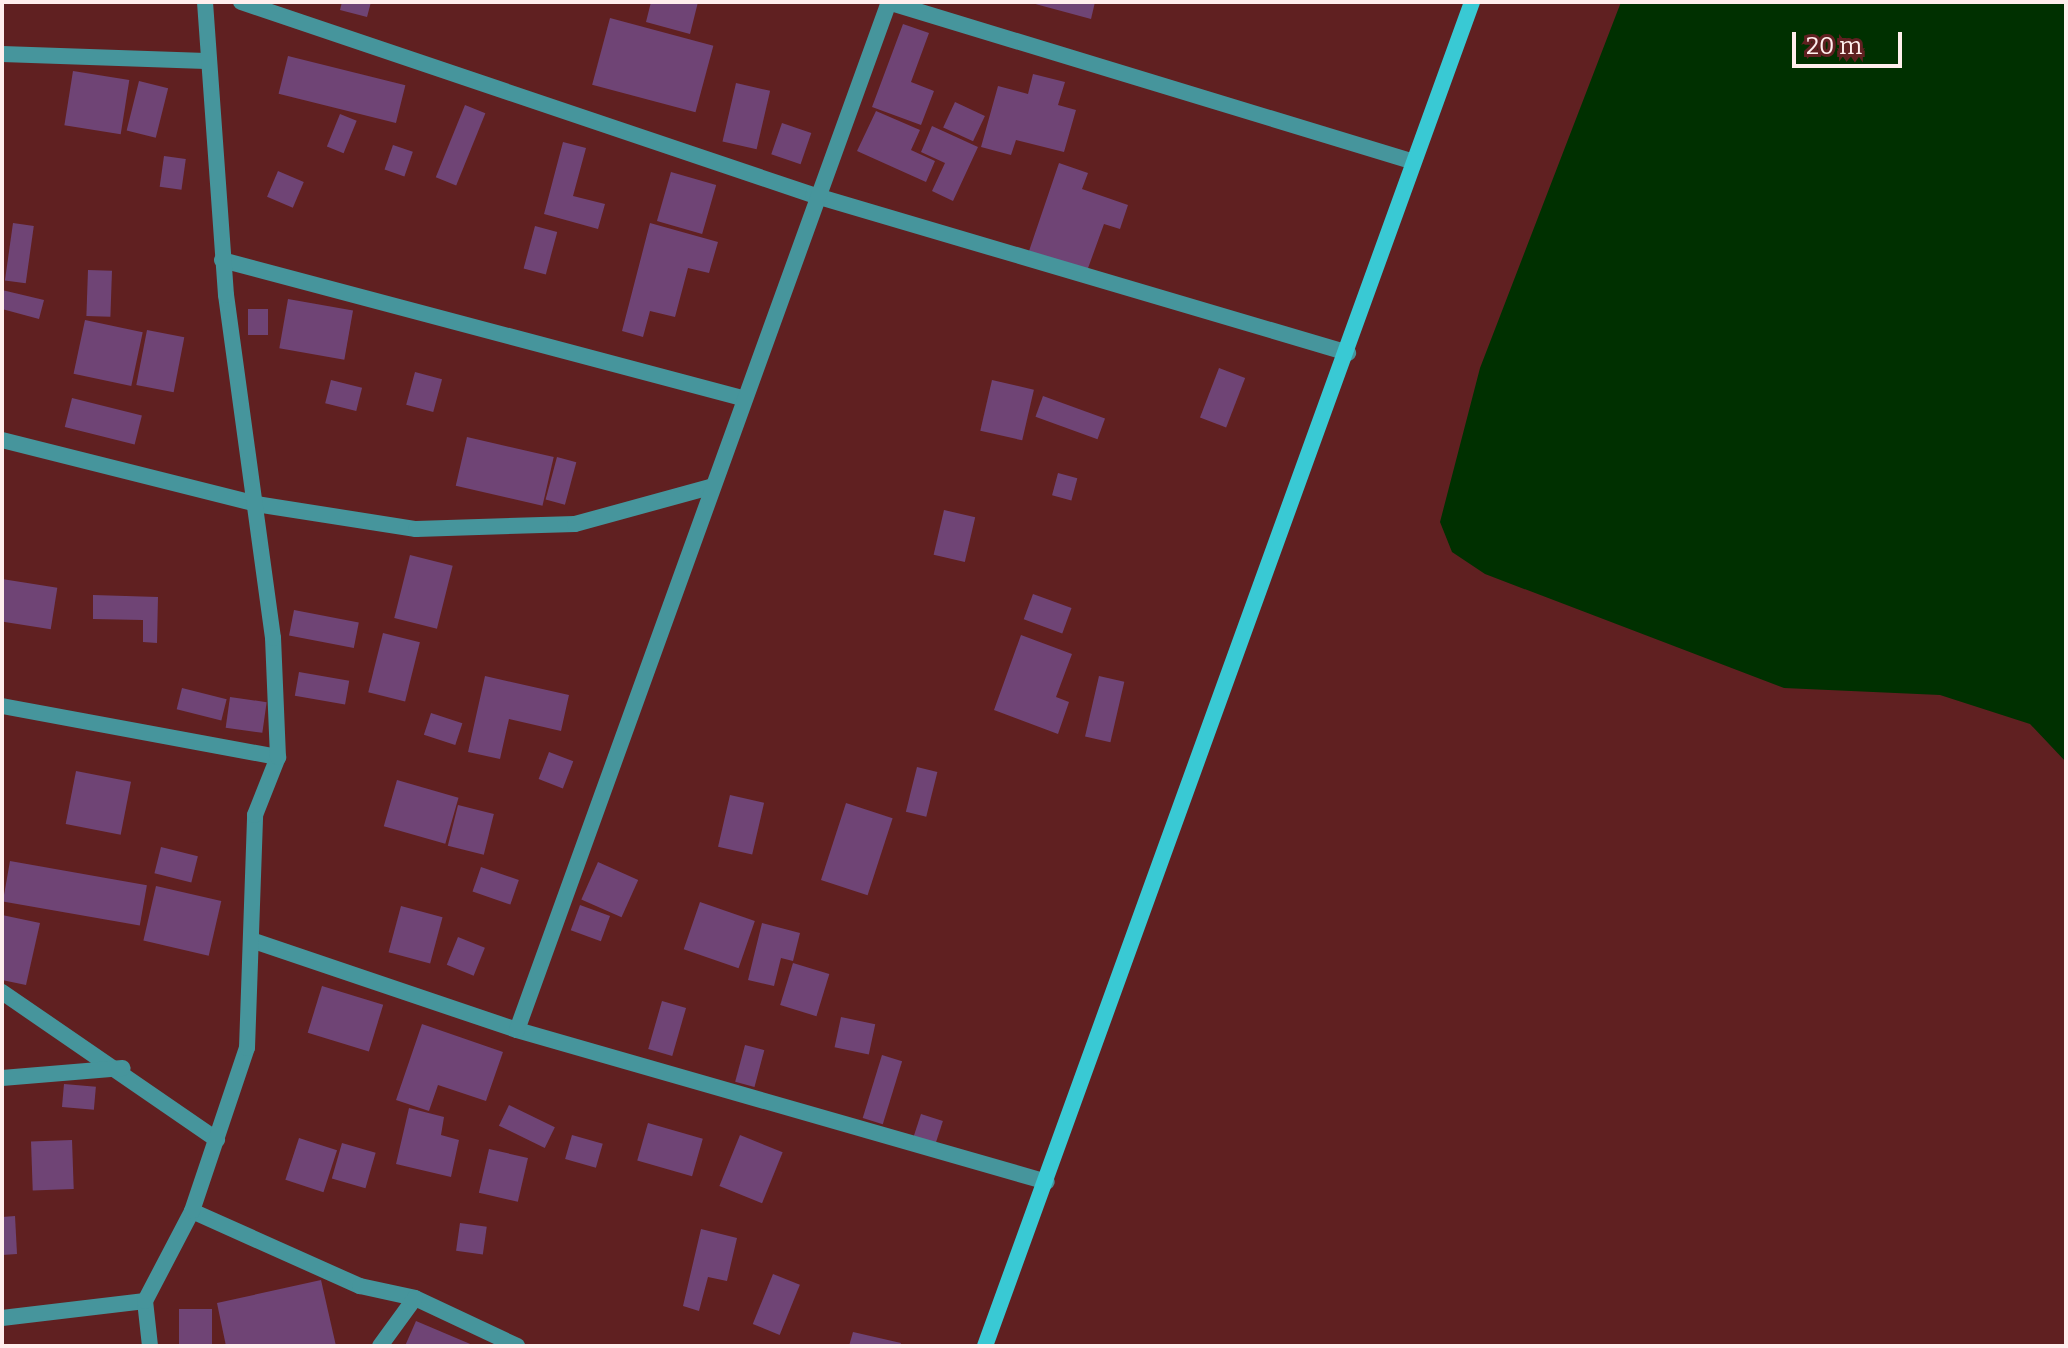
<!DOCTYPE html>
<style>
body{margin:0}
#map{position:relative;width:2068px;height:1348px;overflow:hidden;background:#602021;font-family:Bitter,serif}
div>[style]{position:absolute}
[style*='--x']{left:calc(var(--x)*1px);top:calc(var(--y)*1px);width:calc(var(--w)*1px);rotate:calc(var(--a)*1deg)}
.water>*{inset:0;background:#003000}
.building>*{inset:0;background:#6f4475;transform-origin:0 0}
.street>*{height:16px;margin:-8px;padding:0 8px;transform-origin:8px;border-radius:8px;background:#46959c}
.secondary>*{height:16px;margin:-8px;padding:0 8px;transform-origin:8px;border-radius:8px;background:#39c9d4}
span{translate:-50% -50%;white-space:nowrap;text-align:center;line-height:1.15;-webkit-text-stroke:7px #602021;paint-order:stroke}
.frame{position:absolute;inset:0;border:4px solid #ffeeed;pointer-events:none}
.scale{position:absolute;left:1792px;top:32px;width:110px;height:36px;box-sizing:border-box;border:4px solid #ffeeed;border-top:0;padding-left:10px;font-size:24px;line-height:28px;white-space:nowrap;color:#ffeeed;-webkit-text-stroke:6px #602021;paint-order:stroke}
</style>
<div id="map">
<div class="water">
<i style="clip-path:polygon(1621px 2px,2066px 2px,2066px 762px,2030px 724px,1940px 695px,1784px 688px,1485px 574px,1452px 552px,1440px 522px,1480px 368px)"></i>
</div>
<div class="building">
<i style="clip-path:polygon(342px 2px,371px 2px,367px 17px,340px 10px)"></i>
<i style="clip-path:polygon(651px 2px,698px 2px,690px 34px,646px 22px)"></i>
<i style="clip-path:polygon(1028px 2px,1095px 2px,1091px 19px)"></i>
<i style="left:610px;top:18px;width:107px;height:69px;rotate:15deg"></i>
<i style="clip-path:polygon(903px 24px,929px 33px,911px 82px,934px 91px,921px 125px,872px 107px)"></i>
<i style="left:288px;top:56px;width:121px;height:39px;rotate:14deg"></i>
<i style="left:73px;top:71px;width:57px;height:55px;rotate:9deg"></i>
<i style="clip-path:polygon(1033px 74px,1065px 82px,1058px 105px,1076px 110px,1064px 152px,1016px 140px,1011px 155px,981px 147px,998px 86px,1028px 94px)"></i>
<i style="left:139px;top:81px;width:30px;height:51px;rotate:14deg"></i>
<i style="left:736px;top:83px;width:35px;height:60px;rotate:13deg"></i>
<i style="left:955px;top:102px;width:33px;height:28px;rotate:25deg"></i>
<i style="left:465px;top:105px;width:22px;height:78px;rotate:22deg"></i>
<i style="clip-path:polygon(876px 111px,920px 130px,911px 150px,935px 161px,926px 182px,857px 151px)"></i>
<i style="left:340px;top:114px;width:18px;height:35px;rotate:22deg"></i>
<i style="left:782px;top:123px;width:31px;height:33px;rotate:19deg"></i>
<i style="clip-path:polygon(932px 126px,978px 147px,953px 201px,932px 191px,945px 163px,921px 152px)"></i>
<i style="clip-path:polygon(563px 142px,586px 148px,573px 196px,605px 204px,598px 229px,544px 214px)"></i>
<i style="left:393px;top:145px;width:21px;height:26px;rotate:19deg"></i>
<i style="left:164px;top:156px;width:22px;height:31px;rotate:8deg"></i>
<i style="clip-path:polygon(1059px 163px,1088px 173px,1082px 189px,1128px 205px,1120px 229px,1104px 224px,1087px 271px,1029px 251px)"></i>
<i style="left:278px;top:171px;width:28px;height:28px;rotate:23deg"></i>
<i style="left:671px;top:172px;width:47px;height:51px;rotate:16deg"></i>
<i style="left:13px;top:223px;width:21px;height:58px;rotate:8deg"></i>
<i style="clip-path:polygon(650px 223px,718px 242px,709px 273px,688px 268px,675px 317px,650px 311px,643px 337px,622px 331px)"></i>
<i style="left:535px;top:226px;width:23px;height:44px;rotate:15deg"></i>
<i style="left:88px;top:270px;width:24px;height:46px;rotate:2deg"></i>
<i style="clip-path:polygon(2px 290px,44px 300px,39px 319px,2px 309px)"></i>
<i style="left:288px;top:299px;width:66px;height:50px;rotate:10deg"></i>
<i style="left:248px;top:309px;width:20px;height:26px"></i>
<i style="left:85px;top:320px;width:59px;height:55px;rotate:12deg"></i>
<i style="left:147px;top:330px;width:38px;height:56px;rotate:11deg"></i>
<i style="left:1219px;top:368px;width:28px;height:53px;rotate:21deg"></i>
<i style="left:415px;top:372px;width:28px;height:34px;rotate:15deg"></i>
<i style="left:331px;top:380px;width:32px;height:24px;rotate:14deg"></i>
<i style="left:992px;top:380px;width:43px;height:52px;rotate:13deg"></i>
<i style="left:1043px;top:396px;width:66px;height:22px;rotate:20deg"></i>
<i style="left:72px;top:398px;width:72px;height:30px;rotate:14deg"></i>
<i style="left:467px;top:437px;width:89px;height:50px;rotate:13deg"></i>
<i style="left:557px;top:457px;width:20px;height:44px;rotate:15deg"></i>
<i style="left:1058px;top:473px;width:20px;height:23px;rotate:15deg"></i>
<i style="left:944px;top:510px;width:32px;height:46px;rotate:13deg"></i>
<i style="left:410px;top:555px;width:44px;height:65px;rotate:14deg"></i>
<i style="left:2px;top:579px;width:56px;height:42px;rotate:9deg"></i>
<i style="left:1033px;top:594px;width:41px;height:27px;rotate:20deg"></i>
<i style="clip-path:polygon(93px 595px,158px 597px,157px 643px,143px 642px,143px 620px,93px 619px)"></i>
<i style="left:294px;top:610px;width:66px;height:26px;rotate:11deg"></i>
<i style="left:383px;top:633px;width:38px;height:61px;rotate:14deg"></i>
<i style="clip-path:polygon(1021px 635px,1072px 654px,1056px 697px,1069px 702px,1058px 734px,994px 710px)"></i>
<i style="left:299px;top:672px;width:51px;height:24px;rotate:10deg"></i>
<i style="clip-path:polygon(485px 676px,569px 695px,561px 731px,509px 719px,500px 759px,468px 752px)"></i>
<i style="left:1099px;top:676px;width:26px;height:62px;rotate:13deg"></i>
<i style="left:182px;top:688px;width:46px;height:22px;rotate:14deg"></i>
<i style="left:230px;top:697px;width:37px;height:31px;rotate:8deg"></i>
<i style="left:431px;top:713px;width:33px;height:23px;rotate:18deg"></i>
<i style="left:549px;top:752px;width:26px;height:29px;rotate:21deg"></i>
<i style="left:917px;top:767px;width:21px;height:46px;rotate:14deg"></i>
<i style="left:76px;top:771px;width:56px;height:54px;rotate:11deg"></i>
<i style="left:397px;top:780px;width:64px;height:48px;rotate:16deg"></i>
<i style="left:730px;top:795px;width:35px;height:53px;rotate:13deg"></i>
<i style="left:846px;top:803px;width:49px;height:81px;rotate:18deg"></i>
<i style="left:458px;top:805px;width:37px;height:42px;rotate:14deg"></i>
<i style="left:161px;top:847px;width:38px;height:27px;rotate:14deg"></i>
<i style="left:10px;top:861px;width:139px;height:41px;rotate:10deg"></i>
<i style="left:598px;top:862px;width:44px;height:41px;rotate:24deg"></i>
<i style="left:481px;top:867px;width:40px;height:26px;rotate:19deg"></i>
<i style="left:156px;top:886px;width:67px;height:56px;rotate:13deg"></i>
<i style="left:700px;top:902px;width:58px;height:50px;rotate:19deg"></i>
<i style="left:580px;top:905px;width:32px;height:27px;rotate:20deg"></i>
<i style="left:401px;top:906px;width:43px;height:48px;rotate:15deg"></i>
<i style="clip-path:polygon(2px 915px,40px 923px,26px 985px,2px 980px)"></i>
<i style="clip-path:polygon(762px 923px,800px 933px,793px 961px,781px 958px,774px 986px,748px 980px)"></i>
<i style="left:458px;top:937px;width:29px;height:30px;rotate:22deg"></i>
<i style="left:793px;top:963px;width:38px;height:44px;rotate:17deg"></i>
<i style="left:322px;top:986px;width:64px;height:49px;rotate:17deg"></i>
<i style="left:662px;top:1001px;width:25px;height:50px;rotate:16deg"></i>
<i style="left:841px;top:1017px;width:35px;height:31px;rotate:12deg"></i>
<i style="clip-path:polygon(422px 1024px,503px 1052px,486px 1101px,438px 1085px,429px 1111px,396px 1100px)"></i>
<i style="left:745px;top:1045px;width:20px;height:38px;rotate:15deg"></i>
<i style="left:882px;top:1055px;width:21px;height:66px;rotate:17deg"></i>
<i style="left:64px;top:1084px;width:32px;height:23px;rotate:5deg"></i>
<i style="left:509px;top:1105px;width:51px;height:23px;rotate:26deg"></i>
<i style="clip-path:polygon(409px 1108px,444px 1117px,441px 1135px,459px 1140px,451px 1177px,396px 1164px)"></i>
<i style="left:921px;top:1114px;width:23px;height:34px;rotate:18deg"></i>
<i style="left:648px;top:1123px;width:57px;height:39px;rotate:16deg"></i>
<i style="left:572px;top:1135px;width:32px;height:25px;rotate:16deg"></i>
<i style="left:740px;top:1135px;width:46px;height:55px;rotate:22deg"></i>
<i style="left:299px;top:1138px;width:40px;height:44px;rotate:18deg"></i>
<i style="left:72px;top:1140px;width:49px;height:41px;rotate:88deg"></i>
<i style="left:342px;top:1143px;width:35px;height:37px;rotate:16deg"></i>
<i style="left:489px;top:1149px;width:40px;height:45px;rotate:13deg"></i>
<i style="clip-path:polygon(15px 1216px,17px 1254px,2px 1255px,2px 1217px)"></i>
<i style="left:460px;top:1223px;width:27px;height:28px;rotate:8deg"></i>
<i style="clip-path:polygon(701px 1229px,737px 1238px,727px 1281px,708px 1277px,699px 1311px,683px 1306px)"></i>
<i style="left:773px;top:1274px;width:29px;height:54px;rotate:22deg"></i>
<i style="clip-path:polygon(321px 1280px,336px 1346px,226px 1346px,217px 1303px)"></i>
<i style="left:179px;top:1309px;width:33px;height:37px"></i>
<i style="clip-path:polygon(416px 1321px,475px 1346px,405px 1346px)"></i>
<i style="clip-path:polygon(853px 1332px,901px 1343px,900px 1346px,849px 1346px)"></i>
</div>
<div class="street">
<i style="--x:241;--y:2;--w:604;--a:18.65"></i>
<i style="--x:813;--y:195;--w:558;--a:16.45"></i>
<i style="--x:888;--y:2;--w:547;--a:16.91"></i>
<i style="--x:2;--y:54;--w:204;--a:2"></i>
<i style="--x:222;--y:260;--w:538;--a:14.86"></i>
<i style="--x:2;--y:440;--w:262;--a:14.1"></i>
<i style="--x:256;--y:504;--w:162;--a:8.9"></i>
<i style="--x:416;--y:529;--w:159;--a:-1.8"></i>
<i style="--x:575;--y:524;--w:140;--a:-15.3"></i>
<i style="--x:2;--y:706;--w:281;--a:10.5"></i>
<i style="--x:251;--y:940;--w:281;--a:18.7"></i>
<i style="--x:517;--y:1030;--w:551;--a:16"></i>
<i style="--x:2;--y:992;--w:261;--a:34.5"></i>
<i style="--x:517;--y:1030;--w:1093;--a:-70.11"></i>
<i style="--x:2;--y:1078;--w:121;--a:-4.7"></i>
<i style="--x:192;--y:1211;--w:184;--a:24.1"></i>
<i style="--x:360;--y:1286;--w:56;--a:12.3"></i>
<i style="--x:415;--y:1298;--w:113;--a:25.2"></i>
<i style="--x:2;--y:1318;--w:144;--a:-6.8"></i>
<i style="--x:150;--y:1346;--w:45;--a:-96.3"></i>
<i style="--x:145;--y:1301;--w:102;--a:-62.4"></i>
<i style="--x:192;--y:1211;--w:172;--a:-71.4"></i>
<i style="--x:247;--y:1048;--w:233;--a:-88"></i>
<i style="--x:255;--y:815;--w:62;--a:-68.4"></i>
<i style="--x:278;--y:757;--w:119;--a:-92.4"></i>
<i style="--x:273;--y:638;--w:346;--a:-97.8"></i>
<i style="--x:226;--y:295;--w:294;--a:-94.1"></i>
<i style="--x:380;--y:1346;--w:59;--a:-53.9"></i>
</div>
<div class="secondary">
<i style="--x:985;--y:1346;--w:1430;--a:-70.08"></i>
</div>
<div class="frame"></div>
<div class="scale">20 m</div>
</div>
